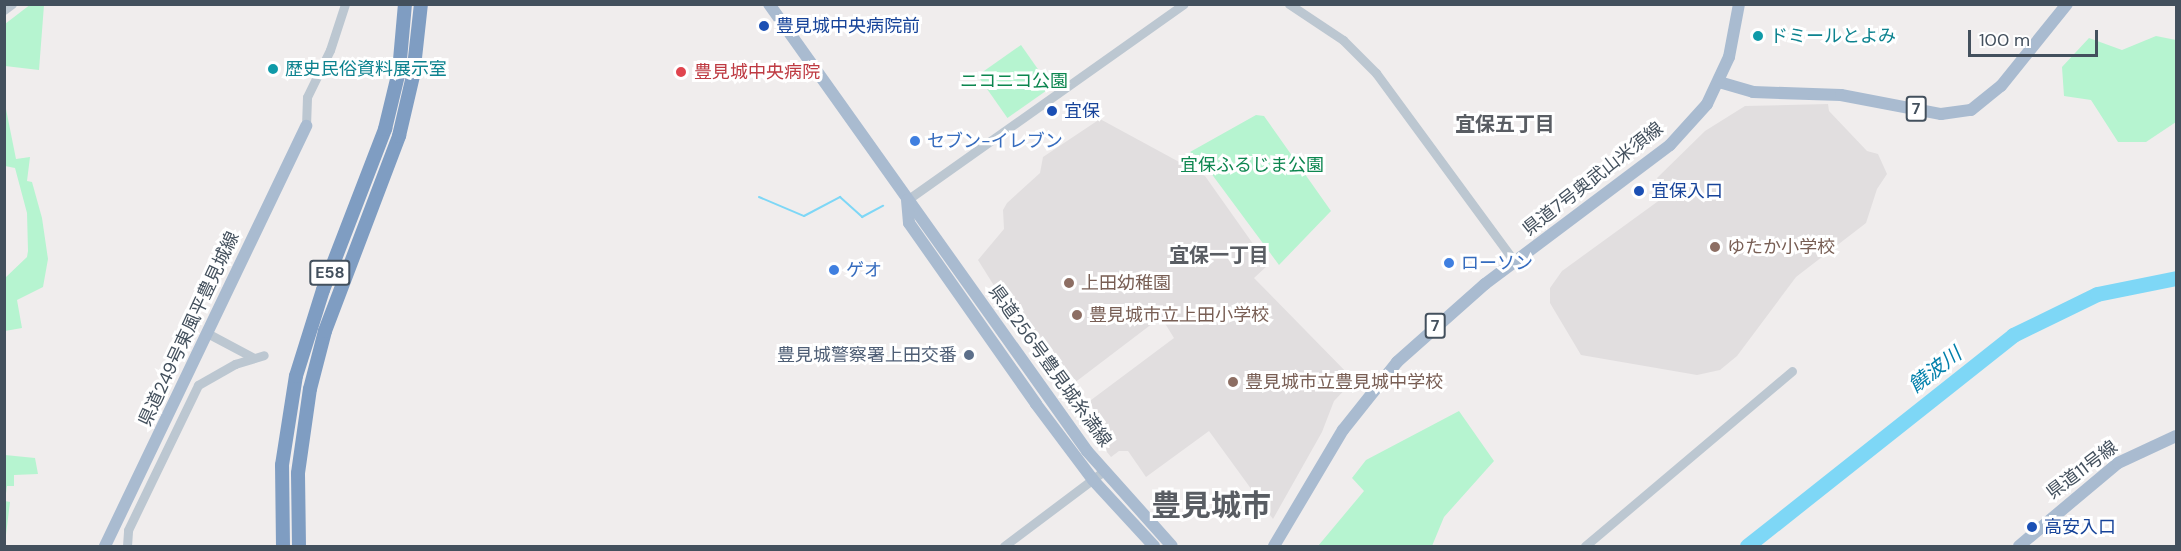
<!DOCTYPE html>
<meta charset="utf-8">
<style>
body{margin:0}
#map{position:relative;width:2181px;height:551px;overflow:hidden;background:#f0eded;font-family:"DM Sans","Noto Sans JP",sans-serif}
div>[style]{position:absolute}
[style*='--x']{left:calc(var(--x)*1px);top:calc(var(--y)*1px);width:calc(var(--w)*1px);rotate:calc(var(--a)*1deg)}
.education>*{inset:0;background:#e1dedf}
.green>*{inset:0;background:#b6f4d0;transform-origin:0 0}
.stream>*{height:2px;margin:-1px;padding:0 1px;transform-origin:1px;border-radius:1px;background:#7ed7f6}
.river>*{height:15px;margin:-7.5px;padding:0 7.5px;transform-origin:7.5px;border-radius:7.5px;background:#7ed7f6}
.minor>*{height:9px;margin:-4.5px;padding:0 4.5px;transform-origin:4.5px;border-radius:4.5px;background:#bcc7d1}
.major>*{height:12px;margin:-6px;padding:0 6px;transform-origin:6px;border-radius:6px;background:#a9bbd0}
.highway>*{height:14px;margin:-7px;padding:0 7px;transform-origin:7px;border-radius:7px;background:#7f9dc2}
.dots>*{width:16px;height:16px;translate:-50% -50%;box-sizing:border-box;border:3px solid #fff;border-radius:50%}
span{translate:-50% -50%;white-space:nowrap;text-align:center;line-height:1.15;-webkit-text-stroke:6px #fff;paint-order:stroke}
.shield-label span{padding:2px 4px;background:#fff;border:2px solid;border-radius:4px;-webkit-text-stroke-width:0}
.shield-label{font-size:16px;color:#43505d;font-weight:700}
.transit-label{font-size:18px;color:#164399}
.left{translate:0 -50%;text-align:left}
.culture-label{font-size:18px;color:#0d838f}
.health-label{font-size:18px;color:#be3a42}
.park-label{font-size:18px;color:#0c864f}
.shop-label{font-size:18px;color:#366cbe}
.street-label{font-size:18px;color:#43505d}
.education-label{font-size:18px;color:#785e54}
.service-label{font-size:18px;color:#4e5e75}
.right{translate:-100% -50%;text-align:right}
.neighbourhood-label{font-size:20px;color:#595d63;font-weight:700}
.water-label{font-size:20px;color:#017fab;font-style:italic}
.town-label{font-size:30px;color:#595d63;font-weight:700}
.frame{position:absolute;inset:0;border:6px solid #43505d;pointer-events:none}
.scale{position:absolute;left:1968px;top:30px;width:130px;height:27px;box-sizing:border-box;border:3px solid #43505d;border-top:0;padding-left:8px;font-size:18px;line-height:21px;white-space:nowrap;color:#43505d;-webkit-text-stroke:4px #fff;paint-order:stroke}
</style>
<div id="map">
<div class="education">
<i style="clip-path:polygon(1828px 104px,1829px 111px,1867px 151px,1878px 154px,1887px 174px,1877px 189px,1866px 223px,1796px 277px,1737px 356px,1720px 370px,1697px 375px,1581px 355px,1550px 303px,1550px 288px,1562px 271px,1668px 194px,1657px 178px,1705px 131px,1745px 106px)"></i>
<i style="clip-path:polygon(1100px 119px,1205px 176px,1268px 265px,1254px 278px,1354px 380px,1334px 401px,1322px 432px,1273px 519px,1209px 431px,1146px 477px,1128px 451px,1119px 451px,1111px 457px,1075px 412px,1174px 338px,1161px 317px,1061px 393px,978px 260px,1004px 229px,1003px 210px,1007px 203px,1040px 173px,1043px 157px)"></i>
</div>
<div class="green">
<i style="clip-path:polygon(31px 4px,44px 5px,39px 70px,5px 66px,5px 24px)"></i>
<i style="clip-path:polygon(2156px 36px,2176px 40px,2176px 122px,2146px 142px,2118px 142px,2091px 100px,2064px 96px,2062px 67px,2089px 38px,2122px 50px)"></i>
<i style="left:1021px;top:45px;width:52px;height:53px;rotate:55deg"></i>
<i style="clip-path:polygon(5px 104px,16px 159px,30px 157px,27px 181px,32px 182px,42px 218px,48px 259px,43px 287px,17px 300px,22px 328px,5px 331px,5px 278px,27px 257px,28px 251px,27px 213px,15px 168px,5px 166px)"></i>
<i style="clip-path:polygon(1256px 115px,1264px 116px,1331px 211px,1279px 265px,1205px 165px,1206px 161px,1190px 152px)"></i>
<i style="clip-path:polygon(1459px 411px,1494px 461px,1444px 517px,1432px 546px,1318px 546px,1364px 491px,1352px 478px,1366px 460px)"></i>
<i style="clip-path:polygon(5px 455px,35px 458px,38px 474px,14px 475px,14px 486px,7px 486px,5px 501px,10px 502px,5px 543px)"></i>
</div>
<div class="stream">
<i style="--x:759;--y:197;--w:49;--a:22.9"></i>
<i style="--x:804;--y:216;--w:41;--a:-27.8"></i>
<i style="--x:840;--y:197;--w:30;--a:42"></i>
<i style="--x:862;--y:217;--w:24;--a:-28"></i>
</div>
<div class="river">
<i style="--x:1747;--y:546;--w:340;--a:-38.4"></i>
<i style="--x:2013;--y:335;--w:93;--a:-26"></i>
<i style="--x:2097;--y:294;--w:81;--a:-11.4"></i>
</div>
<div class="minor">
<i style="--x:1289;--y:4;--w:65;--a:33.7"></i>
<i style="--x:1343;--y:40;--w:47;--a:45"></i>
<i style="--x:1376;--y:73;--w:235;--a:53.7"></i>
<i style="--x:4;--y:10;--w:10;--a:-37"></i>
<i style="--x:306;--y:126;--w:29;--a:-88"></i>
<i style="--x:307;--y:97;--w:52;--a:-63.9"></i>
<i style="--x:330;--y:50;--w:48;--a:-71.9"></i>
<i style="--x:907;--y:200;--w:339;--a:-35.3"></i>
<i style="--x:207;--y:333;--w:53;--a:28"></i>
<i style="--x:127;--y:546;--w:16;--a:-86"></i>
<i style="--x:128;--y:530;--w:161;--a:-64.2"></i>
<i style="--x:198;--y:385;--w:43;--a:-29.6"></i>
<i style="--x:235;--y:364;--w:30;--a:-17"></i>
<i style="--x:1004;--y:546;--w:125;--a:-36.9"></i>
<i style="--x:1585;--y:546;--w:271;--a:-40.2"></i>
</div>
<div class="major">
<i style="--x:769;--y:4;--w:549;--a:54.57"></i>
<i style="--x:1087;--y:451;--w:127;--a:48.2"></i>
<i style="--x:1719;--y:82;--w:35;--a:16"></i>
<i style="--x:1753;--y:92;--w:88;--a:2"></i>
<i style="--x:1841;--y:95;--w:102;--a:10.8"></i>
<i style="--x:1941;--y:114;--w:30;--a:-8"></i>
<i style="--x:1971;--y:110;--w:38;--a:-39"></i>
<i style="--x:2001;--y:86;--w:105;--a:-51.2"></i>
<i style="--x:907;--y:200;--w:23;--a:85"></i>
<i style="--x:909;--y:223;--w:221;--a:54.9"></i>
<i style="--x:1036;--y:404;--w:95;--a:53.1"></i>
<i style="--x:1093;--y:480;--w:90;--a:47.3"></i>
<i style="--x:105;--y:546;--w:466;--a:-64.4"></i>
<i style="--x:1274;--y:546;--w:135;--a:-59.3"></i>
<i style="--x:1343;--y:430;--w:87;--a:-51.5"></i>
<i style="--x:1397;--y:362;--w:118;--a:-41.6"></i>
<i style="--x:1485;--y:284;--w:231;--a:-36.9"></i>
<i style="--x:1670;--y:145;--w:55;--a:-47.9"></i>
<i style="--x:1707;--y:104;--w:52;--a:-64.9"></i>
<i style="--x:1729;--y:57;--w:54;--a:-79.3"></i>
<i style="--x:2019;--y:546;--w:129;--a:-40"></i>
<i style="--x:2118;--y:463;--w:64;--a:-25"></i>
</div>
<div class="highway">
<i style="--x:283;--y:546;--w:81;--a:-90.7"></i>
<i style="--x:282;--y:465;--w:90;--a:-81.1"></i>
<i style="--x:296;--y:376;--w:90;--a:-72.6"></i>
<i style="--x:323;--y:290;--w:173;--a:-68.9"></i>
<i style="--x:385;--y:129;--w:60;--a:-76.4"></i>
<i style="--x:399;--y:71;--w:67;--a:-84.9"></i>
<i style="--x:299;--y:546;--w:73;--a:-90.8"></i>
<i style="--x:298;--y:473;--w:85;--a:-81.9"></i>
<i style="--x:310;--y:389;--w:60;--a:-75.5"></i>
<i style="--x:325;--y:331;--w:209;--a:-69.2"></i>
<i style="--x:399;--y:136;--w:62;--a:-76.9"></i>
<i style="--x:413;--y:76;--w:72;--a:-83.7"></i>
</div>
<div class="dots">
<i style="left:764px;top:26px;background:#1a4fb4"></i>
<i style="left:1758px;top:36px;background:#0f9aa8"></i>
<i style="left:273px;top:69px;background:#0f9aa8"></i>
<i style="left:681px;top:72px;background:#e0444e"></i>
<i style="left:1052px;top:111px;background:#1a4fb4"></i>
<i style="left:915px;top:141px;background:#3f7fe0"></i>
<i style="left:1639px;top:191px;background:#1a4fb4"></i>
<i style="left:1715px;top:247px;background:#8d6e63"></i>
<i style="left:1449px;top:263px;background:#3f7fe0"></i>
<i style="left:834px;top:270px;background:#3f7fe0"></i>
<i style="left:1069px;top:283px;background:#8d6e63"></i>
<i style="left:1077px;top:315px;background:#8d6e63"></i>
<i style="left:969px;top:355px;background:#5c6f8a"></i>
<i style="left:1233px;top:382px;background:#8d6e63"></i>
<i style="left:2032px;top:527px;background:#1a4fb4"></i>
</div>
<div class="shield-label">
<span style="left:1916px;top:109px">7</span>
<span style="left:330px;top:273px">E58</span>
<span style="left:1435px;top:326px">7</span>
</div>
<div class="transit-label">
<span class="left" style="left:776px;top:26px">豊見城中央病院前</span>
<span class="left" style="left:1064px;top:111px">宜保</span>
<span class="left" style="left:1651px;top:191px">宜保入口</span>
<span class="left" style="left:2044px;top:527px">高安入口</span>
</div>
<div class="culture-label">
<span class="left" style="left:1770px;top:36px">ドミールとよみ</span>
<span class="left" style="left:285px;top:69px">歴史民俗資料展示室</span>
</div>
<div class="health-label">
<span class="left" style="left:694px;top:72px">豊見城中央病院</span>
</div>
<div class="park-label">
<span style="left:1014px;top:81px">ニコニコ公園</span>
<span style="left:1252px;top:165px">宜保ふるじま公園</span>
</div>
<div class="shop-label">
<span class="left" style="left:927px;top:141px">セブン-イレブン</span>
<span class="left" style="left:1461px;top:263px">ローソン</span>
<span class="left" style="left:846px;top:270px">ゲオ</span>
</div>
<div class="street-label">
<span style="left:1593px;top:179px;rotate:-38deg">県道7号奥武山米須線</span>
<span style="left:189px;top:329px;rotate:-65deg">県道249号東風平豊見城線</span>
<span style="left:1050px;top:366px;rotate:54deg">県道256号豊見城糸満線</span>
<span style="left:2082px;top:470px;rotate:-37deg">県道11号線</span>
</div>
<div class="education-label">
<span class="left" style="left:1727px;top:247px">ゆたか小学校</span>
<span class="left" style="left:1081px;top:283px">上田幼稚園</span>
<span class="left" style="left:1089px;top:315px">豊見城市立上田小学校</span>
<span class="left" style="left:1245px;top:382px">豊見城市立豊見城中学校</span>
</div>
<div class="service-label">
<span class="right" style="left:957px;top:355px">豊見城警察署上田交番</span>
</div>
<div class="neighbourhood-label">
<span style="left:1505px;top:124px">宜保五丁目</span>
<span style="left:1219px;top:255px">宜保一丁目</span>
</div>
<div class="water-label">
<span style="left:1935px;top:370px;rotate:-38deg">饒波川</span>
</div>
<div class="town-label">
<span style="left:1211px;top:506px">豊見城市</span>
</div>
<div class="frame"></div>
<div class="scale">100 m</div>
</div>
